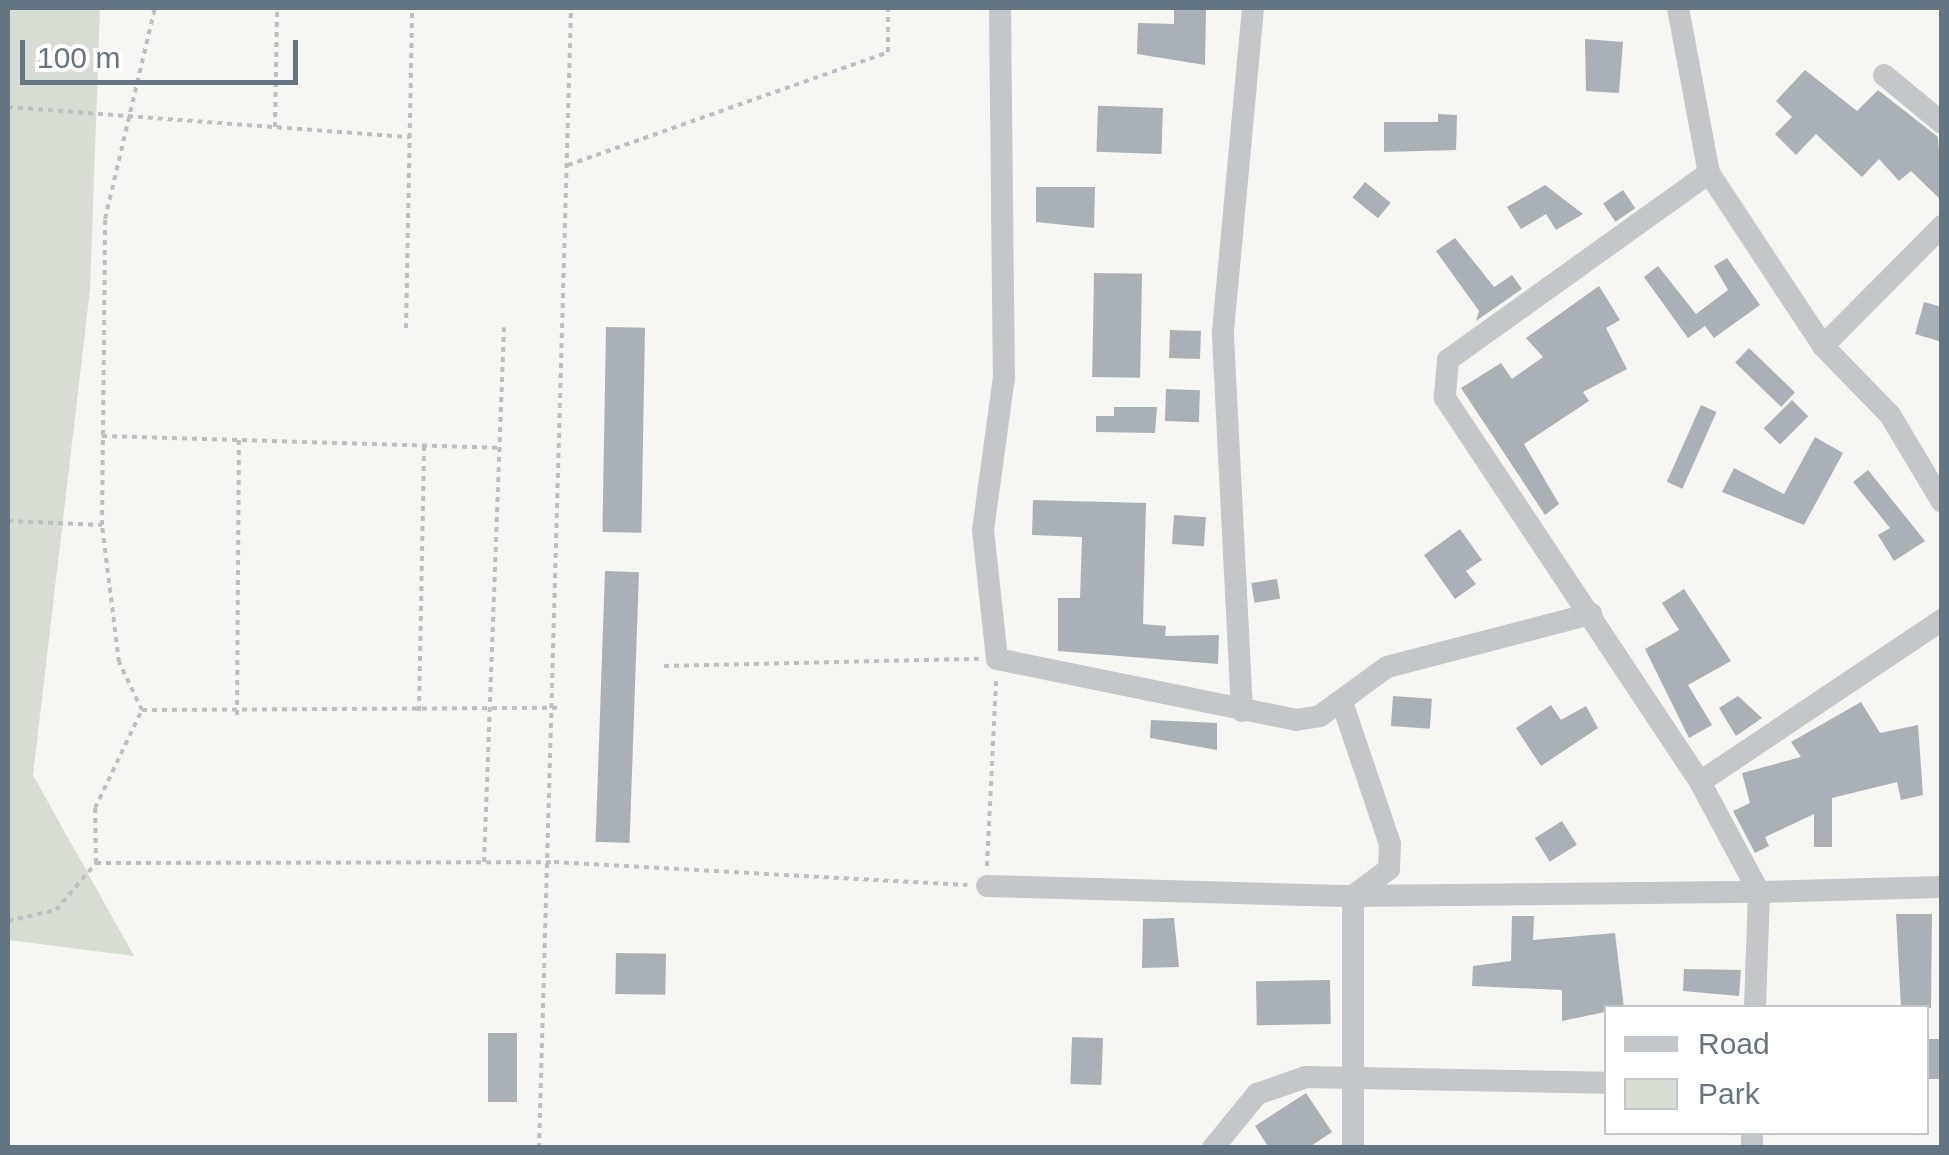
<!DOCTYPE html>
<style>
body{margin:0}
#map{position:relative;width:1949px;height:1155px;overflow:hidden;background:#f6f6f2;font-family:Arial,sans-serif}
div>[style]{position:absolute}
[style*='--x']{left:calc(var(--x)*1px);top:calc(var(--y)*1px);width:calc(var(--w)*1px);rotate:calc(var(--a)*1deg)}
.green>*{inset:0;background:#d7ddd3}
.building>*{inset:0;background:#a9b1b7;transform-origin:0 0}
.path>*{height:4px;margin-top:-2px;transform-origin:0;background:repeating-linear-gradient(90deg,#bdbfc1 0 5px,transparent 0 10px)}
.minor>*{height:22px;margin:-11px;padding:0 11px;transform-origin:11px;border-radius:11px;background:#c3c7ca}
span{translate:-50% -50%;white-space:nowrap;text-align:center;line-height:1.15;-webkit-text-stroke:10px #fff;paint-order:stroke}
.frame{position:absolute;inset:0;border:10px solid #647583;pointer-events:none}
.legend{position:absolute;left:1604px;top:1005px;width:325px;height:130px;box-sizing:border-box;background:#fff;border:2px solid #c1c8cd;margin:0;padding:12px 18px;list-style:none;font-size:30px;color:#647583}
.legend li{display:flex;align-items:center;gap:20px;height:50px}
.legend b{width:50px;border:2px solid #c1c8cd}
.scale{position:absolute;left:20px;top:40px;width:278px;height:45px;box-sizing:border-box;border:5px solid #647583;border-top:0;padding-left:12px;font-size:30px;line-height:35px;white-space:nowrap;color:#647583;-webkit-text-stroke:8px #fff;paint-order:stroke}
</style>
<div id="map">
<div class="green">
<i style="clip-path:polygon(8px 8px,100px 8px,90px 290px,33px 775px,134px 956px,8px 940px)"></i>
</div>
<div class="building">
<i style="clip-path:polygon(1174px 8px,1206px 8px,1205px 65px,1137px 54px,1138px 23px,1174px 24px)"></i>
<i style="clip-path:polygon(1585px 39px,1623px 42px,1619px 93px,1586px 91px)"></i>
<i style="clip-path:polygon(1805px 70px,1857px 111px,1878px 90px,1938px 137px,1942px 201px,1911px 171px,1899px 181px,1879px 159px,1862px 177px,1816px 134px,1796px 155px,1775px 134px,1792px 117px,1776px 101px)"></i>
<i style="left:1163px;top:108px;width:46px;height:65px;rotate:92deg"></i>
<i style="clip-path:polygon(1438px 114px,1457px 115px,1456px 150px,1384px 152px,1384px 122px,1438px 122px)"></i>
<i style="left:1365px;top:182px;width:33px;height:20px;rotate:39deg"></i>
<i style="clip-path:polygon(1545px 185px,1583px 214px,1556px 230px,1546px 214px,1521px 229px,1507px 207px)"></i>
<i style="clip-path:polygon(1036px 187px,1095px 187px,1094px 228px,1036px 222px)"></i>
<i style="left:1623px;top:190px;width:22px;height:24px;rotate:56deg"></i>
<i style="clip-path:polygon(1455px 238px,1494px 287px,1512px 275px,1522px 289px,1476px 321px,1479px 311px,1436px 251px)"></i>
<i style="clip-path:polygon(1727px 258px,1760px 305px,1714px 338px,1705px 326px,1688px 338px,1644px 277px,1658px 266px,1696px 314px,1728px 290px,1714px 266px)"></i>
<i style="left:1094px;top:273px;width:48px;height:104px;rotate:1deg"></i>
<i style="clip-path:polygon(1599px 286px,1620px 320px,1606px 328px,1627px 369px,1583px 392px,1589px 401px,1524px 444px,1559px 504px,1545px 515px,1461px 388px,1501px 363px,1512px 379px,1543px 357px,1526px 338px)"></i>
<i style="clip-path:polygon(1924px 302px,1942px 307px,1942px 342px,1915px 334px)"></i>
<i style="left:606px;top:327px;width:39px;height:205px;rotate:1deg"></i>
<i style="left:1170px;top:330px;width:31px;height:28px;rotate:2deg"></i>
<i style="left:1749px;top:348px;width:64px;height:20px;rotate:44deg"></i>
<i style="left:1166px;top:389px;width:34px;height:32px;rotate:2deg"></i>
<i style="left:1792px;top:400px;width:23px;height:40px;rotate:45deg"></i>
<i style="left:1701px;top:405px;width:17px;height:84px;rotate:24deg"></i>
<i style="clip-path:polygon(1114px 407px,1157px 407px,1155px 433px,1096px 432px,1096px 416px,1114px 416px)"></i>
<i style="clip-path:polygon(1815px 437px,1843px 453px,1804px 525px,1722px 492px,1734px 468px,1784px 494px)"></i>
<i style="clip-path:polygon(1868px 470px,1925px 541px,1894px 561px,1878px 535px,1890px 528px,1853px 482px)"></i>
<i style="clip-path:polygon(1033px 500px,1146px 503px,1143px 624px,1166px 626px,1165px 636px,1219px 635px,1218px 664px,1058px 651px,1058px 598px,1080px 598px,1082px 537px,1032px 535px)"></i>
<i style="left:1174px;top:515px;width:32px;height:29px;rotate:4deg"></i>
<i style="clip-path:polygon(1460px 529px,1482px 560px,1466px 571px,1476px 584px,1455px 599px,1424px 555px)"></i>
<i style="left:605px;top:571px;width:34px;height:271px;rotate:2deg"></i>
<i style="left:1277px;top:579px;width:20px;height:26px;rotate:81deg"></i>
<i style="clip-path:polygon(1684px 589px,1731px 661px,1688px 685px,1712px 725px,1689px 738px,1645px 649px,1679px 630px,1662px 603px)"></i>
<i style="left:1393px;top:696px;width:39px;height:30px;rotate:4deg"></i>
<i style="clip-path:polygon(1738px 696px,1762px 718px,1736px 736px,1719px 708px)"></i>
<i style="clip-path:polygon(1861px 702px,1880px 733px,1918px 725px,1923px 795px,1901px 800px,1897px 782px,1832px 798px,1832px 847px,1814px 847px,1814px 814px,1765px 837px,1769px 846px,1755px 853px,1733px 811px,1750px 803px,1742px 773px,1801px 757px,1791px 742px)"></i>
<i style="clip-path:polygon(1551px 705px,1561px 720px,1586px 706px,1598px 728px,1541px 766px,1516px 728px)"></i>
<i style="clip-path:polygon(1151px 720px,1217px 723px,1217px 750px,1150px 738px)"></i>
<i style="left:1562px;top:821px;width:28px;height:32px;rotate:58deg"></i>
<i style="clip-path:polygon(1896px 914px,1932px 914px,1931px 1008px,1901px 1008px)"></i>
<i style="clip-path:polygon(1512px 916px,1534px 916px,1533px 940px,1615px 933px,1624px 1008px,1562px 1021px,1562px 990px,1472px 986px,1473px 966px,1511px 961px)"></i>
<i style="clip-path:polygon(1174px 918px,1179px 967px,1142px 968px,1143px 919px)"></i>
<i style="left:616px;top:953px;width:50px;height:41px;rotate:1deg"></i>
<i style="clip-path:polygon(1684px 969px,1741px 970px,1739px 996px,1683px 991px)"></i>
<i style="left:1330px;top:980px;width:44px;height:74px;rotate:89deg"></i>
<i style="left:488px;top:1033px;width:29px;height:69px"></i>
<i style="left:1072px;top:1037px;width:31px;height:47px;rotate:2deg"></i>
<i style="left:1926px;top:1039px;width:16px;height:40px"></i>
<i style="clip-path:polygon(1306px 1093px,1332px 1132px,1308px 1148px,1269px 1148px,1255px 1126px)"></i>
</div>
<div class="path">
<i style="--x:8;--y:107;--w:403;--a:4.3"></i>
<i style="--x:275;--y:127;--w:119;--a:-89"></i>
<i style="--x:568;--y:165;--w:339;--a:-19.4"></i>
<i style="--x:888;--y:52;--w:44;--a:-90"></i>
<i style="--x:406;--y:328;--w:320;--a:-88.9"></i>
<i style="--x:102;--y:436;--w:396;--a:1.7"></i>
<i style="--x:8;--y:521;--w:94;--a:2.4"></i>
<i style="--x:664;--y:666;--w:315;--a:-1.3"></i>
<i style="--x:142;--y:710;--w:415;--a:-0.3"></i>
<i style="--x:419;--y:711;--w:266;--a:-88.9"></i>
<i style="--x:237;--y:715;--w:275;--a:-89.6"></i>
<i style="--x:484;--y:862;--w:535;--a:-87.86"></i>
<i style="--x:96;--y:863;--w:458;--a:-0.1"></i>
<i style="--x:554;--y:862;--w:414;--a:3.2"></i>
<i style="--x:987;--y:866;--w:185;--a:-87.2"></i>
<i style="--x:8;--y:921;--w:49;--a:-12.9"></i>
<i style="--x:56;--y:910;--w:62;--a:-49.6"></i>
<i style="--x:96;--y:863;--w:55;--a:-91"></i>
<i style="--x:95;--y:808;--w:109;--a:-64.4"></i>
<i style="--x:142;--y:710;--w:53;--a:-115.6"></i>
<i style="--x:119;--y:662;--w:138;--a:-97.1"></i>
<i style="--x:102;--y:525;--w:306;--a:-89.4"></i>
<i style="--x:105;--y:219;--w:217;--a:-76.7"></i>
<i style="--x:539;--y:1148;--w:1140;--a:-88.39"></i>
</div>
<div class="minor">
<i style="--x:1000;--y:8;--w:369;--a:89.4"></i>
<i style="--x:1004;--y:377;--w:154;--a:97.8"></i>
<i style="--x:983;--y:530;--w:130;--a:83.8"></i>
<i style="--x:997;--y:659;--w:305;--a:11.5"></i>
<i style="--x:1296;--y:720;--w:24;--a:-9"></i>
<i style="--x:1320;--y:716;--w:83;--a:-36.2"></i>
<i style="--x:1387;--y:667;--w:211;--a:-14.6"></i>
<i style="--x:1678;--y:8;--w:168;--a:79.4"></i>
<i style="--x:1709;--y:173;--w:207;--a:56.6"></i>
<i style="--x:1823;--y:346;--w:96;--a:45.8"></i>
<i style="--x:1890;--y:415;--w:101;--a:59.1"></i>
<i style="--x:1884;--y:75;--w:75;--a:39.6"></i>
<i style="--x:1709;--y:173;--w:321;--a:144.4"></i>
<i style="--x:1448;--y:360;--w:38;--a:95"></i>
<i style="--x:1445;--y:398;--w:461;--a:56.4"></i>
<i style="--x:1700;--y:782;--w:125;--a:61.8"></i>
<i style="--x:1759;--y:892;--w:183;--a:-1.6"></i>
<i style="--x:1823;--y:346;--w:169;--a:-45.2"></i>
<i style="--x:1242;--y:711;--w:380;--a:-92.9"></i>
<i style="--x:1223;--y:331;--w:324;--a:-84.7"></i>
<i style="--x:1700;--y:782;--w:291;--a:-33.8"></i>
<i style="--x:987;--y:886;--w:366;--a:1.6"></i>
<i style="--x:1353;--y:896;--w:45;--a:-36.9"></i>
<i style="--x:1389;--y:869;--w:25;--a:-88"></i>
<i style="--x:1390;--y:844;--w:150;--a:-108.7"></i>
<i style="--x:1213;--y:1148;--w:70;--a:-50.8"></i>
<i style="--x:1257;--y:1094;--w:52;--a:-19.1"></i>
<i style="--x:1306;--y:1077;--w:300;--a:1.1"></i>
<i style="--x:1353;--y:1148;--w:252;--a:-90"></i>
<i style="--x:1353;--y:896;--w:406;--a:-0.6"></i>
<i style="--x:1759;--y:892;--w:116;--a:92"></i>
<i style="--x:1752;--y:1148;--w:16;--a:-90"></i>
</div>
<div class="frame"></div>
<ul class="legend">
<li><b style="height:12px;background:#c3c7ca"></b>Road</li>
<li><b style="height:28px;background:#d7ddd3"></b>Park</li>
</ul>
<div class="scale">100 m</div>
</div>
